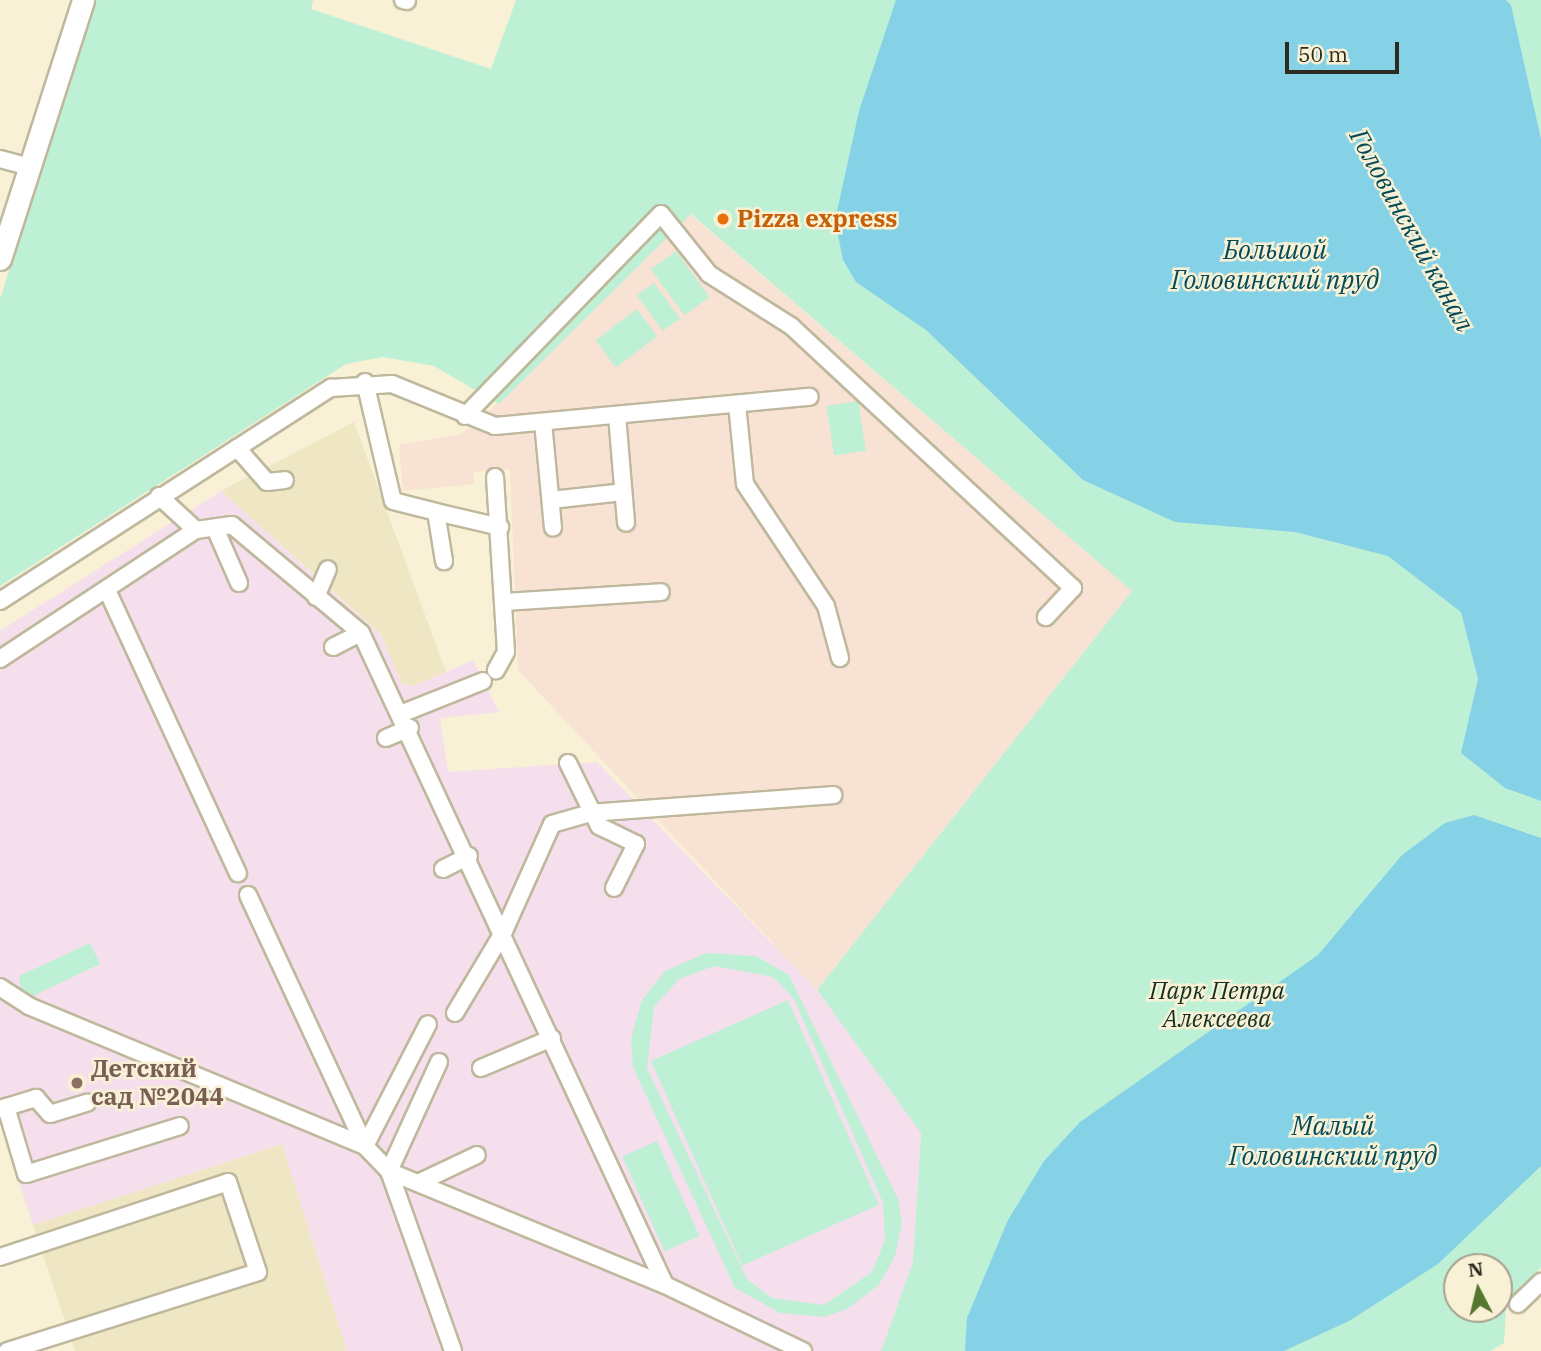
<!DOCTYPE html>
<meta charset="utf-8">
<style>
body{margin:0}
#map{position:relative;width:1541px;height:1351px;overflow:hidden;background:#f8f1d5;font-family:"IBM Plex Serif",serif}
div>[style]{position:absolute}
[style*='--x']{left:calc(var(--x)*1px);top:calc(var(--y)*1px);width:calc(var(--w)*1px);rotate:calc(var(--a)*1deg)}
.built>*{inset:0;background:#efe6c3}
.education>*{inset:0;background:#f6dfec}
.medical>*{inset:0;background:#f7e2d4}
.green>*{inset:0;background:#bef0d6;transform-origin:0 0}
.water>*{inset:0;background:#85d2e7}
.roads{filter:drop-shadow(2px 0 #bfb89d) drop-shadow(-2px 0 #bfb89d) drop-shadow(0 2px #bfb89d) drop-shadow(0 -2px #bfb89d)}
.minor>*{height:16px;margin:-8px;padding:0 8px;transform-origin:8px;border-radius:8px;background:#fff}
.major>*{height:21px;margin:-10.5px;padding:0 10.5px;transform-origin:10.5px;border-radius:10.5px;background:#fff}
.dots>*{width:19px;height:19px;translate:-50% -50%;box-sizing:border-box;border:4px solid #f8f1d5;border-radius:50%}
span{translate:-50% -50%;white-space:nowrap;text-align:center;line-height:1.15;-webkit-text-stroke:5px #f8f1d5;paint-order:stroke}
.food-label{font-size:24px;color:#c56008;font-weight:700}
.left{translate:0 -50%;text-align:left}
.park-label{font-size:24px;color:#123022;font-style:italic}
.education-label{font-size:24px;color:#785e54;font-weight:700}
.water-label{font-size:26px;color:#044b5a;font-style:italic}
.north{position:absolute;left:1443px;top:1253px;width:70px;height:70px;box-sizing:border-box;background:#f8f1d5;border:2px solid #a7a18d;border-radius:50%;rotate:353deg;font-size:19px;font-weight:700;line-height:28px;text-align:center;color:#2d2a20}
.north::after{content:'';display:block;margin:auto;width:24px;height:32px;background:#55762e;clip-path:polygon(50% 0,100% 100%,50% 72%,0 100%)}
.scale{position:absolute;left:1285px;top:42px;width:114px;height:32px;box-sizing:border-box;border:4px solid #2d2a20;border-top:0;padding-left:9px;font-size:21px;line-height:24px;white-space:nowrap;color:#2d2a20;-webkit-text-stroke:5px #f8f1d5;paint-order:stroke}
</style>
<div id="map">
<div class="built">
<i style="clip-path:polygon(354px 422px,446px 672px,413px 686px,402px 684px,381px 634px,221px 491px)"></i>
<i style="clip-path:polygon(282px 1144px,347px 1351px,75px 1351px,33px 1225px)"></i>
</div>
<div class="education">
<i style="clip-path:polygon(221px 491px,381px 635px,402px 684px,414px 686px,473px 660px,499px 712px,440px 718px,448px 772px,597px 762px,817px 990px,921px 1133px,913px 1262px,881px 1351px,347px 1351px,282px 1144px,33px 1225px,0 1123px,0 631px)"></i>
</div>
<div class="medical">
<i style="clip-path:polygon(690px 214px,1132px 591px,817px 990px,518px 670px,510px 469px,473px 472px,474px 484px,403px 491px,399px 445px,461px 434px,477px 423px)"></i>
</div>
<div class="green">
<i style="clip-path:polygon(evenodd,95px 0,313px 0,311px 9px,491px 69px,516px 0,1541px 0,1541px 1267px,1506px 1308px,1504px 1343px,1490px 1351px,881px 1351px,913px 1262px,921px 1133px,817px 990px,1132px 591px,691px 214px,499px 404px,434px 366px,383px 357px,346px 364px,0 586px,0 299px,95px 0,1457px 1267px,1499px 1267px,1499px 1309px,1457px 1309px,1457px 1267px)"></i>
<i style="left:676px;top:251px;width:57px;height:31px;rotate:54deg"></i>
<i style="left:654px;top:283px;width:44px;height:21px;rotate:54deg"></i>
<i style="left:637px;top:309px;width:34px;height:52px;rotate:53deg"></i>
<i style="left:858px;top:401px;width:50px;height:32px;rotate:81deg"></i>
<i style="clip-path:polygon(90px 943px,100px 964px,31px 997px,21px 989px,19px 976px)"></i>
<i style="clip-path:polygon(evenodd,706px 953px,756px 956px,789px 975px,898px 1199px,902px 1222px,895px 1256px,879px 1285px,847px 1309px,823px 1317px,780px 1313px,735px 1288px,633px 1067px,631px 1039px,642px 1000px,665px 971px,706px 953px,714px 966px,773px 977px,794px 999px,883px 1203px,885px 1240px,872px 1272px,824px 1305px,772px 1298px,747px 1279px,647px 1068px,654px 1007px,679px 979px,714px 966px)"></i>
<i style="left:788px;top:1000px;width:224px;height:150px;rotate:66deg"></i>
<i style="left:657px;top:1141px;width:104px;height:38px;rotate:66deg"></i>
</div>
<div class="water">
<i style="clip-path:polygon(896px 0,1506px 0,1511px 5px,1541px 139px,1541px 801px,1505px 788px,1461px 753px,1478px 679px,1461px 612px,1388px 556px,1295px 532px,1175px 522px,1083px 480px,926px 330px,856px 282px,843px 260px,835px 220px,859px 111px)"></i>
<i style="clip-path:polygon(1474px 815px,1541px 838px,1541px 1166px,1438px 1264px,1349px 1321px,1284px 1351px,965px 1351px,967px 1318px,1008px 1220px,1044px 1161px,1080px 1122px,1318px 955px,1402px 855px,1445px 823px)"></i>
</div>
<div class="roads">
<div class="minor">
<i style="--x:403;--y:0;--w:4;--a:14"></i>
<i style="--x:0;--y:159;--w:30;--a:15"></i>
<i style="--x:365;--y:382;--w:122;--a:76.8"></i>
<i style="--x:393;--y:501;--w:44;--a:14.3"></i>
<i style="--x:436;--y:512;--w:50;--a:80.7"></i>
<i style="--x:737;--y:404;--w:80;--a:84.3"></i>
<i style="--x:745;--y:484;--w:146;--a:56.4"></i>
<i style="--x:826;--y:606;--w:54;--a:74.9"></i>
<i style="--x:617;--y:415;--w:108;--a:85.2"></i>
<i style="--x:465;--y:416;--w:281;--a:-45.9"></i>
<i style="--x:661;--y:214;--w:77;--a:51.3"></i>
<i style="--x:709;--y:274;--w:97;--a:32.4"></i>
<i style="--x:791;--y:326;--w:385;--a:42.9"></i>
<i style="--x:1073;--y:588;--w:40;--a:133"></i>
<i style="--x:543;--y:422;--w:106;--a:84.6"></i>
<i style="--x:237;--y:448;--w:45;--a:48.6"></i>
<i style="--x:267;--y:482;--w:18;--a:-6"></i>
<i style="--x:495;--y:477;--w:175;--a:86.4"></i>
<i style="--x:506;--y:652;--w:21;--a:119"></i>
<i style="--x:159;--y:496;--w:50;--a:42.6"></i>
<i style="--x:551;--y:500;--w:72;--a:-6.3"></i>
<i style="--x:436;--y:512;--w:66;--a:13.2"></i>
<i style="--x:215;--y:528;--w:60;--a:66.4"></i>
<i style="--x:107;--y:590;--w:312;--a:65.2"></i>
<i style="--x:316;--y:597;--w:30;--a:-67"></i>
<i style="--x:0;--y:601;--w:394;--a:-32.8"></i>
<i style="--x:331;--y:388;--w:61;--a:-3.8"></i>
<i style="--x:392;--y:384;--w:111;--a:22.2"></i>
<i style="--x:495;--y:426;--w:316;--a:-5.3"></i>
<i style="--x:504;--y:602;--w:157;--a:-3.6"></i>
<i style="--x:333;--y:647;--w:31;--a:-27"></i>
<i style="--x:0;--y:659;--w:235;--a:-33.4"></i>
<i style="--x:196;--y:530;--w:36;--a:-8"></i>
<i style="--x:232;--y:525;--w:168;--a:39.9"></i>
<i style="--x:361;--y:633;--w:719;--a:65"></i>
<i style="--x:665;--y:1285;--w:299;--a:-157.6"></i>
<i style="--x:389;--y:1171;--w:35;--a:-134"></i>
<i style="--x:365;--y:1146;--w:364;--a:-157.4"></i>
<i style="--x:29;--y:1006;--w:35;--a:-147"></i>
<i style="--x:403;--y:713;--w:86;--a:-21.8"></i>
<i style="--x:386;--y:738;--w:26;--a:-23"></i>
<i style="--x:568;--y:763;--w:70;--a:63.8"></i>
<i style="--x:599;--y:826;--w:41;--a:25.9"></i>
<i style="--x:636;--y:844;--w:49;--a:116.6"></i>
<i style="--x:443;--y:869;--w:29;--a:-27"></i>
<i style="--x:248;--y:895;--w:277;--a:65"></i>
<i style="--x:365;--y:1146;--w:137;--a:-62.7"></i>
<i style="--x:455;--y:1013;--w:96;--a:-59.1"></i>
<i style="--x:504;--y:931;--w:117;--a:-65.8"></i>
<i style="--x:552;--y:824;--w:40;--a:-16"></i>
<i style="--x:590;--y:813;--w:244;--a:-4.2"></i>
<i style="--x:439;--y:1062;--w:120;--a:114.6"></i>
<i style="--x:389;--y:1171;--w:191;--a:70.4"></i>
<i style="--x:481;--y:1068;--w:77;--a:-22.9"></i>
<i style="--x:6;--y:1107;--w:70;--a:73.4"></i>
<i style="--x:26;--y:1174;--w:161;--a:-17.3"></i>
<i style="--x:0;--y:1109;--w:38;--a:-17"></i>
<i style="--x:36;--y:1098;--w:21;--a:49"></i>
<i style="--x:50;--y:1114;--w:39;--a:-17"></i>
<i style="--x:418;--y:1183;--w:65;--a:-25.4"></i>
<i style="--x:0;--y:1257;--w:240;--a:-18.2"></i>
<i style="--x:228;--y:1182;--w:95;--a:71.6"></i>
<i style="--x:258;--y:1272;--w:263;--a:162.5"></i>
<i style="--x:665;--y:1285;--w:153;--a:25.6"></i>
<i style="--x:1518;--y:1304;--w:32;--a:-44"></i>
</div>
<div class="major">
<i style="--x:0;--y:259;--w:272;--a:-72.2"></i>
</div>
</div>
<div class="dots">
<i style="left:723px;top:219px;background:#e8710a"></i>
<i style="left:77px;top:1083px;background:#8d6e63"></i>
</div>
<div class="food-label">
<span class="left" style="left:737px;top:219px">Pizza express</span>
</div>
<div class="park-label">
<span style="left:1217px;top:1005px">Парк Петра<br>Алексеева</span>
</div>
<div class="education-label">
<span class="left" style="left:91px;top:1083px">Детский<br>сад №2044</span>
</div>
<div class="water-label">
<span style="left:1412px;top:230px;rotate:61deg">Головинский канал</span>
<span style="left:1275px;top:265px">Большой<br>Головинский пруд</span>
<span style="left:1333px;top:1141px">Малый<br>Головинский пруд</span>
</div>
<div class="north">N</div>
<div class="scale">50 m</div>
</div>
